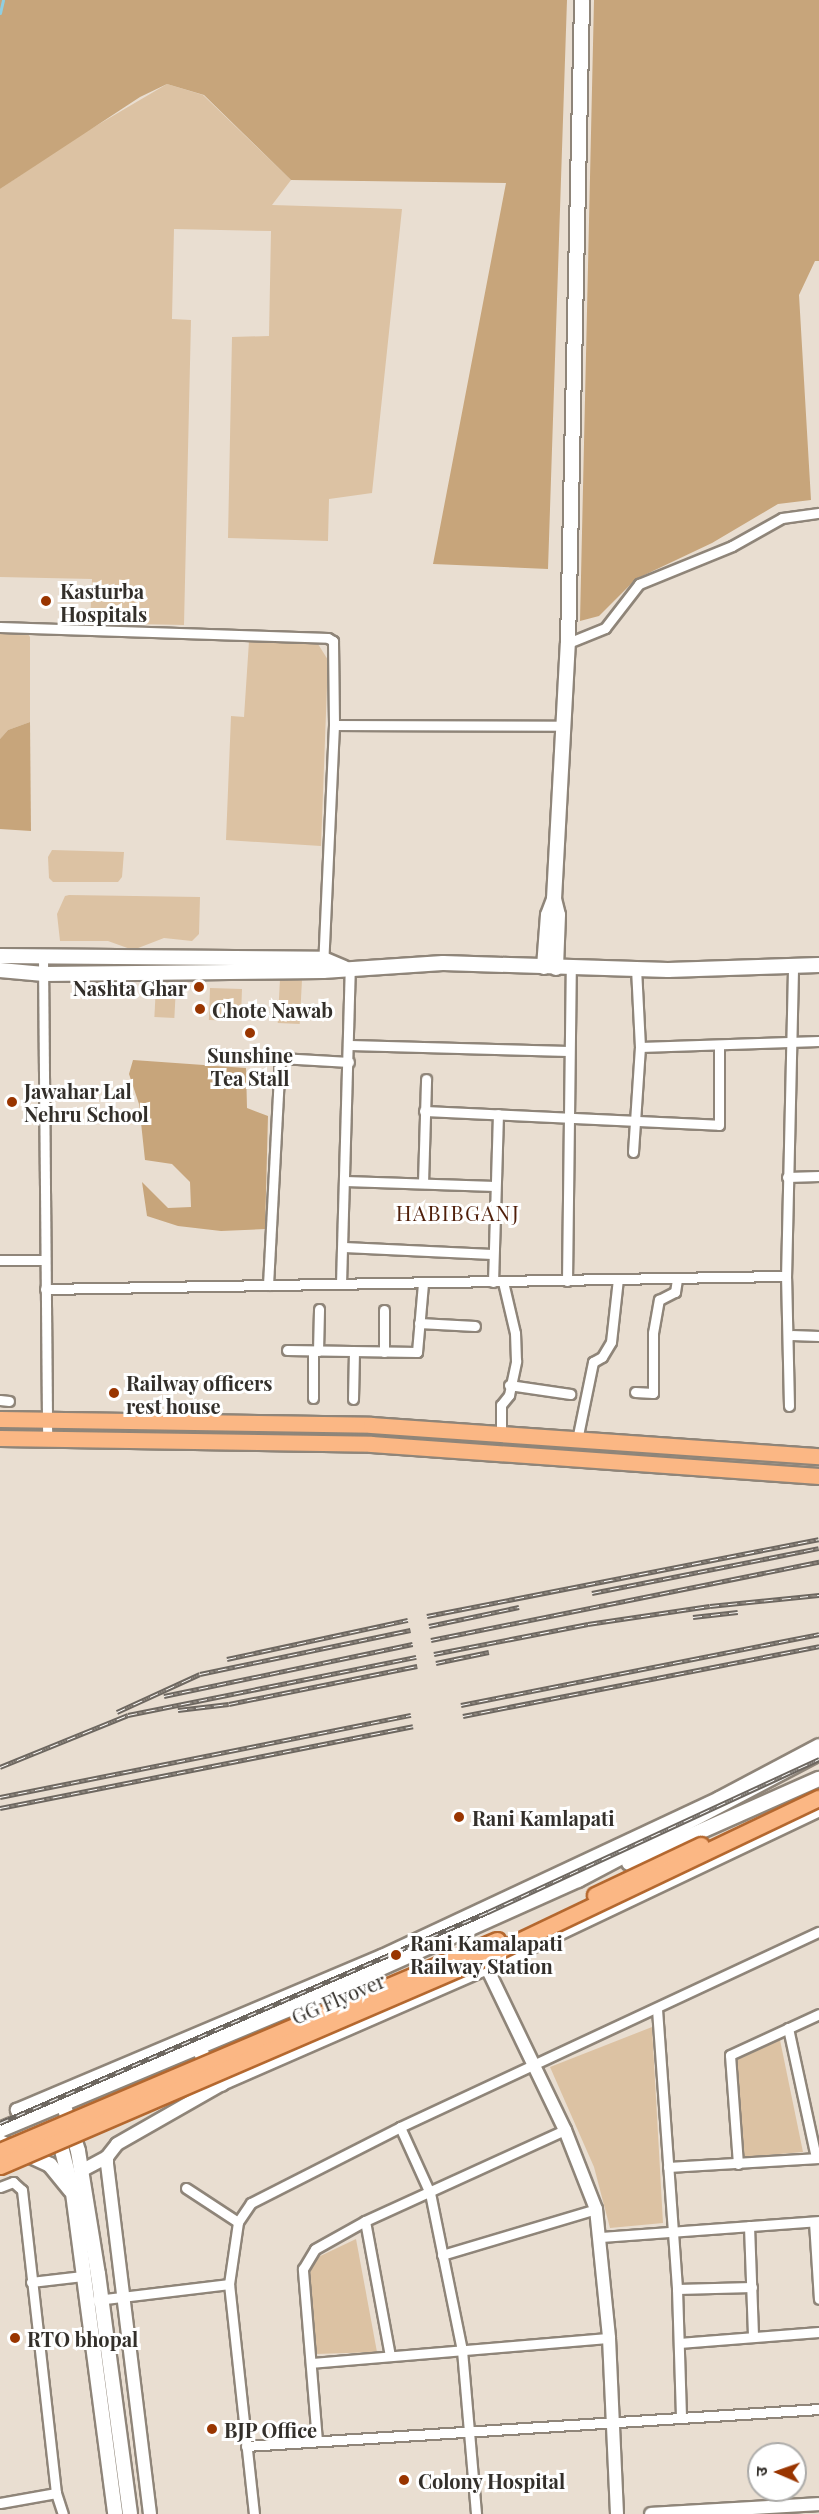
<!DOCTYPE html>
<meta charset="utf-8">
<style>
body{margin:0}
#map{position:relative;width:819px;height:2514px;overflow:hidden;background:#e9ded1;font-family:"Playfair Display","Noto Sans Devanagari",serif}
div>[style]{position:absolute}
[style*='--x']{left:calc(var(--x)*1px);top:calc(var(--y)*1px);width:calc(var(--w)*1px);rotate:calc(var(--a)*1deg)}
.green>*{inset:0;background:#dcc2a3;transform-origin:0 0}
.forest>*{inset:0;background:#c7a57b}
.stream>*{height:3px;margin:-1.5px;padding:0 1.5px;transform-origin:1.5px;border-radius:1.5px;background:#8fcee1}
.roads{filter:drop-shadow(2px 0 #8f8579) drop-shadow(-2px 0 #8f8579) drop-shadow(0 2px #8f8579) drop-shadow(0 -2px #8f8579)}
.minor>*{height:9px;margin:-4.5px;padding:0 4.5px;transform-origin:4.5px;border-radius:4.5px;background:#fff}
.tertiary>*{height:12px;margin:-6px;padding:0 6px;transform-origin:6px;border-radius:6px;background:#fff}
.secondary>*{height:14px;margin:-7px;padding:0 7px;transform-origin:7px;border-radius:7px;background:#fff}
.primary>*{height:15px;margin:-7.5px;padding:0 7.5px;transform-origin:7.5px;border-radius:7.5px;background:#fbb784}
.rail>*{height:5px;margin-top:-2.5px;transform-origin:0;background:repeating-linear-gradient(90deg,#fff 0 9px,#6d6760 0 18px);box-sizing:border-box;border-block:2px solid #6d6760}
.bridges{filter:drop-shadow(2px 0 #b4682f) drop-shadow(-2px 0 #b4682f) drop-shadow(0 2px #b4682f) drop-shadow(0 -2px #b4682f)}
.primary-bridge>*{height:15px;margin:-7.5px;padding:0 7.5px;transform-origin:7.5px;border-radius:7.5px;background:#fbb784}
.dots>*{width:16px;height:16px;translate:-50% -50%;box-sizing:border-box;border:3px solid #fff;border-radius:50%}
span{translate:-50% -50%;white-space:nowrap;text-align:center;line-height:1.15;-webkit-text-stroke:6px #fff;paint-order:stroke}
.poi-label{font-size:20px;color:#332f2a;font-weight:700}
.left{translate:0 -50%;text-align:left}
.right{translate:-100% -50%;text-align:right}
.street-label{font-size:20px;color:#332f2a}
.neighbourhood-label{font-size:21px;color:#501f0a;letter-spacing:1.5px}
.north{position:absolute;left:747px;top:2442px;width:60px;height:60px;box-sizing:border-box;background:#fff;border:2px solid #adacaa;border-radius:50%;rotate:272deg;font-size:16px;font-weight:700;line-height:24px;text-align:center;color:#332f2a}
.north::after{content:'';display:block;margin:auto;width:21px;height:27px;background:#993500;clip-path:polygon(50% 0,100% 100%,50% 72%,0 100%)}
</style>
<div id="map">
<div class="green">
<i style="clip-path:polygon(167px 84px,203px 95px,291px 180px,272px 205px,402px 209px,372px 493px,329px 499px,328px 541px,228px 538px,232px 337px,269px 336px,271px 231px,174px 229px,172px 319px,191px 320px,184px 625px,90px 623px,92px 579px,0 577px,0 189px,72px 140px)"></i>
<i style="clip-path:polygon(0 630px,26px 631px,30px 637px,30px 722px,8px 730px,0 739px)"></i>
<i style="clip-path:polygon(249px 641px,318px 644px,328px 660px,321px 846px,226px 840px,231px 716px,244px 717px)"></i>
<i style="clip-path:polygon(52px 850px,124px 852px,122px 877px,118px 882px,53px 882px,49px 878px,48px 857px)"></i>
<i style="clip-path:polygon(69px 895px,200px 897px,199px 934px,192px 941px,164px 938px,133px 950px,108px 941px,60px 941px,57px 914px,65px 896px)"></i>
<i style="left:280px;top:979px;width:22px;height:44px;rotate:3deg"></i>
<i style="left:156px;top:986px;width:20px;height:31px;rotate:3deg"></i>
<i style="left:210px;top:988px;width:32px;height:32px;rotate:2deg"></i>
<i style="clip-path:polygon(652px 2027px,663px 2223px,610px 2228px,594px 2167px,550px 2067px)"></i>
<i style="clip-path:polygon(780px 2040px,803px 2152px,743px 2157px,736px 2060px)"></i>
<i style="clip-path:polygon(356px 2239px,377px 2352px,316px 2354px,310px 2273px,314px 2259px)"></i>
</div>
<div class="forest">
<i style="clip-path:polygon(0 0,567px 0,548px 569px,433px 564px,506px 183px,291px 180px,204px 95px,167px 84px,140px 97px,0 189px)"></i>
<i style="clip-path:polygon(594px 0,819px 0,819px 261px,815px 261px,799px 295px,811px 500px,778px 504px,712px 543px,636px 579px,599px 616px,580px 621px)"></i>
<i style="clip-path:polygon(30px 722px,31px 831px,0 829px,0 739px,8px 730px)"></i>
<i style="clip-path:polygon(133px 1060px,246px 1068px,247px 1108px,268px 1116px,265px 1229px,221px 1231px,178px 1226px,147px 1216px,142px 1182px,168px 1208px,191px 1207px,190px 1182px,172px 1164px,145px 1160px,139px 1104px,129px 1074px)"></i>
</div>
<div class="stream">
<i style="--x:0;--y:13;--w:13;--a:-77"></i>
</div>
<div class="roads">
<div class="minor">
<i style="--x:0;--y:627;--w:328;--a:1.9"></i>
<i style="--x:328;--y:638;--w:6;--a:31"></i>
<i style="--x:333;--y:641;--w:84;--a:89.3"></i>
<i style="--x:334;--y:725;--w:238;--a:92.6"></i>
<i style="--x:568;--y:643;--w:40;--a:-22"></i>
<i style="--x:605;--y:628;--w:56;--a:-52.3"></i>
<i style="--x:639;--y:584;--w:100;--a:-22.2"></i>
<i style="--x:732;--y:546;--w:57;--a:-29.2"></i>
<i style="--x:782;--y:518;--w:37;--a:-8"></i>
<i style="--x:334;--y:725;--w:230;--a:0.2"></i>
<i style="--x:43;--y:959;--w:480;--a:89.5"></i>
<i style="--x:350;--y:1045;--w:218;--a:1.6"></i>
<i style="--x:640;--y:1047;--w:179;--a:-1.9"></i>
<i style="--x:424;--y:1111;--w:295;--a:2.7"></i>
<i style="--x:719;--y:1125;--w:78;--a:-90"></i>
<i style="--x:633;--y:1152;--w:105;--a:-86.2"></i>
<i style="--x:640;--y:1047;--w:78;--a:-92.9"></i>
<i style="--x:787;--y:1177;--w:32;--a:-2"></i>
<i style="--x:345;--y:1181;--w:150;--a:1.9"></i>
<i style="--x:423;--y:1183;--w:104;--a:-88.3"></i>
<i style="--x:344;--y:1247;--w:148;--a:2.7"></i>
<i style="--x:0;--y:1260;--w:45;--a:0"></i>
<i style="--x:567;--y:1281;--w:314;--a:-89.3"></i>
<i style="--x:493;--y:1282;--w:168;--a:-88.3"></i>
<i style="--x:341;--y:1284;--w:316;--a:-88.4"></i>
<i style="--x:268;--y:1285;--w:227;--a:-87"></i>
<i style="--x:280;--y:1058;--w:69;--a:3.3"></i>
<i style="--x:45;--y:1289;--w:741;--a:-1.01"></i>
<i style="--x:419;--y:1323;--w:56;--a:3.1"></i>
<i style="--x:788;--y:1335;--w:31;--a:2"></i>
<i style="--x:287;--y:1350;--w:130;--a:0.9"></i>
<i style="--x:417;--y:1352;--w:69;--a:-85"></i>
<i style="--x:318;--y:1351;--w:42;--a:-88.6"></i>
<i style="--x:384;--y:1352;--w:42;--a:-90"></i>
<i style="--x:509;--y:1385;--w:62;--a:8.4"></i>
<i style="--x:635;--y:1392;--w:18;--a:3"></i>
<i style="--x:653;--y:1393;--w:60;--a:-90"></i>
<i style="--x:653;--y:1333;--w:34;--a:-80"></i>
<i style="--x:659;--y:1300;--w:18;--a:-27"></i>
<i style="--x:675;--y:1292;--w:13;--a:-81"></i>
<i style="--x:313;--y:1398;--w:47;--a:-90"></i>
<i style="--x:353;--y:1399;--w:47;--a:-88.8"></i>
<i style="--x:0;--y:1400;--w:9;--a:6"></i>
<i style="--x:789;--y:1406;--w:128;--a:-91.3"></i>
<i style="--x:786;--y:1278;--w:312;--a:-88.7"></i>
<i style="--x:501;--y:1434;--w:29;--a:-90"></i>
<i style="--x:501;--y:1405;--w:13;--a:-51"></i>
<i style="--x:509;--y:1395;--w:35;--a:-78"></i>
<i style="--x:516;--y:1361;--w:28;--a:-92"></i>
<i style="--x:515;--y:1333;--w:52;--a:-103.2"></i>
<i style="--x:577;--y:1440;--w:80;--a:-78.4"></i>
<i style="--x:593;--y:1362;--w:10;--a:-29"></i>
<i style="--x:602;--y:1357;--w:17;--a:-59"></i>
<i style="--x:611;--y:1342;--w:63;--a:-83.7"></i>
<i style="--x:657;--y:2009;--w:281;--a:85.9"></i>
<i style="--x:677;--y:2289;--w:128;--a:88.2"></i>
<i style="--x:788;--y:2028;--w:133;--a:77.8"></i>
<i style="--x:400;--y:2127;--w:72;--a:65.6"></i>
<i style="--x:430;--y:2193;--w:160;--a:78.5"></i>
<i style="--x:462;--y:2350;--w:165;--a:85.1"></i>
<i style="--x:738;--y:2164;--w:109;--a:-94.2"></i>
<i style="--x:730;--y:2055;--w:98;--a:-24.7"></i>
<i style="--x:668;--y:2167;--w:151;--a:-3.4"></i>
<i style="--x:0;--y:2187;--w:14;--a:-21"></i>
<i style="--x:13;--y:2182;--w:12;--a:42"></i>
<i style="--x:22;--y:2190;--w:305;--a:83.6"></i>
<i style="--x:56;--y:2493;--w:22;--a:72"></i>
<i style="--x:186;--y:2188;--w:62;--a:33.2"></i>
<i style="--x:365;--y:2221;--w:137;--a:79.5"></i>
<i style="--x:814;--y:2222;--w:77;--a:86.3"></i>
<i style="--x:749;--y:2226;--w:110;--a:87.9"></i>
<i style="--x:601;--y:2237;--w:219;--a:-4.2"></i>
<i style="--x:442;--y:2255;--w:161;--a:-16.6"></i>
<i style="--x:31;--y:2282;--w:52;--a:-6.6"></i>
<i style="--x:677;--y:2289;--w:75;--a:-1.5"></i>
<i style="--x:97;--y:2300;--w:133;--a:-6.9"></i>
<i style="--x:679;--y:2343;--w:140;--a:-4.5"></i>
<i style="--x:311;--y:2363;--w:299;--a:-4.8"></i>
<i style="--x:317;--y:2441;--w:173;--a:-94.7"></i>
<i style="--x:303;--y:2269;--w:23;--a:-59"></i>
<i style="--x:315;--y:2249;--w:57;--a:-29.2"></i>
<i style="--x:365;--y:2221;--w:220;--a:-24.5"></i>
<i style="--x:246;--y:2446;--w:574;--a:-3.69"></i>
<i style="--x:0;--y:2503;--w:57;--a:-10.1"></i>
<i style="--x:254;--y:2514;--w:231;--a:-96.2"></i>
<i style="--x:229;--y:2284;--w:63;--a:-81.7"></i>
<i style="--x:238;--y:2222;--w:23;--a:-56"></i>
<i style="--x:251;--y:2203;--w:167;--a:-27"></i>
<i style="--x:400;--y:2127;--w:462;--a:-25"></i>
</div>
<div class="tertiary">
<i style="--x:487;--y:1968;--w:180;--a:64.3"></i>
<i style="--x:565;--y:2130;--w:85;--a:68.6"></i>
<i style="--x:596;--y:2209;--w:130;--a:84.2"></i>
<i style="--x:609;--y:2338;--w:176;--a:87.4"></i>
<i style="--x:21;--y:2121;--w:12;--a:-110"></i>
<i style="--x:17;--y:2110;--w:396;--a:-22.9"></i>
<i style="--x:382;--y:1956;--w:372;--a:-25.1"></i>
<i style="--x:719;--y:1798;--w:113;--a:-27.9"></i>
<i style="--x:81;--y:2171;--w:30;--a:-28"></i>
<i style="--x:150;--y:2514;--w:352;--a:-97"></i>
<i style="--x:107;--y:2165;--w:8;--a:-90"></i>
<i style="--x:107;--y:2157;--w:16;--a:-52"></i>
<i style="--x:117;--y:2144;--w:121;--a:-29.7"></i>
<i style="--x:222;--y:2084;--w:289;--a:-23.6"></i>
<i style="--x:487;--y:1968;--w:368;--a:-25.4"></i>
<i style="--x:651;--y:2514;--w:168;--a:-3.4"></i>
</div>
<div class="secondary">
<i style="--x:554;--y:899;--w:16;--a:76"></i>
<i style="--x:558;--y:915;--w:53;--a:92.2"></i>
<i style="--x:0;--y:956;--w:323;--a:0.5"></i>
<i style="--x:323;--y:959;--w:23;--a:23"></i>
<i style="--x:544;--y:967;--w:52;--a:-85.6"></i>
<i style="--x:548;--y:915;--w:17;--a:-69"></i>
<i style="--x:554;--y:899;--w:256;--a:-86.9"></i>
<i style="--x:568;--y:643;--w:643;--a:-88.75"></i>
<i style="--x:0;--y:970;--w:44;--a:5.2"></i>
<i style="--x:44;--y:974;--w:279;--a:-0.6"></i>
<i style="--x:323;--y:971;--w:120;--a:-3.8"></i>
<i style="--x:443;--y:963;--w:225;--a:1.8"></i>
<i style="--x:668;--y:970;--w:151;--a:-1.9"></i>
<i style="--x:629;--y:1863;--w:208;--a:-23.9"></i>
<i style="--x:201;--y:2053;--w:37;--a:56"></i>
<i style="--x:63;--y:2103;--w:50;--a:72.6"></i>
<i style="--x:78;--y:2151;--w:125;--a:80.8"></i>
<i style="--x:98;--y:2274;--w:242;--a:82.4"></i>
<i style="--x:0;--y:2130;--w:329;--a:-22.7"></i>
<i style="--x:303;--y:2003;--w:301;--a:-24.1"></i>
<i style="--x:578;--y:1880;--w:272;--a:-27.8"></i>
<i style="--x:57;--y:2131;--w:64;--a:75.5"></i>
<i style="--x:73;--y:2193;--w:324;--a:82.5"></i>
<i style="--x:0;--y:2142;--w:55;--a:24.7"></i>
<i style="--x:50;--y:2165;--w:33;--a:51"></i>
</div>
<div class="primary">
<i style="--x:0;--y:1419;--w:371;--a:0.9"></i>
<i style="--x:371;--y:1425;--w:449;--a:4"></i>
<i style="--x:0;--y:1438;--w:371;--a:0.9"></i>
<i style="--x:371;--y:1444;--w:449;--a:4.1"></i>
</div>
</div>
<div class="rail">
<i style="--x:592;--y:1593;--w:231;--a:-11.2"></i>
<i style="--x:427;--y:1616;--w:399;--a:-11.1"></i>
<i style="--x:693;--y:1617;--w:45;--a:-6.3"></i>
<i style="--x:429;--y:1626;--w:92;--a:-11.9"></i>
<i style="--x:431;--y:1640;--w:396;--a:-11.4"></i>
<i style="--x:434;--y:1654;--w:157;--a:-11"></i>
<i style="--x:588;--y:1624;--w:123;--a:-8.4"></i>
<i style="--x:710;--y:1606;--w:110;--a:-5.8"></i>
<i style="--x:227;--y:1659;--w:185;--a:-12.2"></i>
<i style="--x:436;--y:1663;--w:54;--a:-11.7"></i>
<i style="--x:164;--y:1696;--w:254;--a:-11.8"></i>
<i style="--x:461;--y:1705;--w:365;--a:-11.2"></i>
<i style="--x:178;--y:1710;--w:51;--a:-6.7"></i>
<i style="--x:229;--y:1704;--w:192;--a:-11.4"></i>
<i style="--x:117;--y:1712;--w:91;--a:-24.6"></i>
<i style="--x:200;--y:1674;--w:215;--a:-11.8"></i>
<i style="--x:463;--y:1716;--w:363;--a:-11.1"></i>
<i style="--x:0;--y:1767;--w:138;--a:-22.1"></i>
<i style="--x:128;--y:1715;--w:294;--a:-11.4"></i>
<i style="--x:0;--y:1797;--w:419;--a:-11.3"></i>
<i style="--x:0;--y:1808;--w:421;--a:-11.2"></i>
<i style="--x:0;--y:2123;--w:532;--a:-23.38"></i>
<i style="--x:488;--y:1912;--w:365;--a:-24.8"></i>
</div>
<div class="bridges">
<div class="primary-bridge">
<i style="--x:595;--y:1895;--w:117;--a:-25.3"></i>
<i style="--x:0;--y:2151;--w:540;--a:-23"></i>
<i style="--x:0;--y:2166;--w:526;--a:-23.3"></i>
<i style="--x:483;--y:1958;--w:372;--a:-25.5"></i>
</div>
</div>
<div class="dots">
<i style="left:46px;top:601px;background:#993500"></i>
<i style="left:199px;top:987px;background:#993500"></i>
<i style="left:200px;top:1009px;background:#993500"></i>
<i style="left:250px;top:1033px;background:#993500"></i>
<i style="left:12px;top:1102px;background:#993500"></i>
<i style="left:114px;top:1393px;background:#993500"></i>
<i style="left:459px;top:1817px;background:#993500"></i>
<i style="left:396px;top:1955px;background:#993500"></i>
<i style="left:15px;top:2338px;background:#993500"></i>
<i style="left:212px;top:2429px;background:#993500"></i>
<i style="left:404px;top:2480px;background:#993500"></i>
</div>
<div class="poi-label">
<span class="left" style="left:60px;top:602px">Kasturba<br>Hospitals</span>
<span class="right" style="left:187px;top:987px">Nashta Ghar</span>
<span class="left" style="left:212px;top:1009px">Chote Nawab</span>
<span style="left:250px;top:1066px">Sunshine<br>Tea Stall</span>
<span class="left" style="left:24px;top:1102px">Jawahar Lal<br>Nehru School</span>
<span class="left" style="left:126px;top:1394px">Railway officers<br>rest house</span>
<span class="left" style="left:472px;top:1817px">Rani Kamlapati</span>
<span class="left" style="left:410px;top:1954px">Rani Kamalapati<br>Railway Station</span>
<span class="left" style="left:27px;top:2338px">RTO bhopal</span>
<span class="left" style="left:224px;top:2429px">BJP Office</span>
<span class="left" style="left:418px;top:2480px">Colony Hospital</span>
</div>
<div class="street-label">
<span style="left:338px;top:1998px;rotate:-23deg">GG Flyover</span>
</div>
<div class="neighbourhood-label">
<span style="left:458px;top:1212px">HABIBGANJ</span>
</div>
<div class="north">उ</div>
</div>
